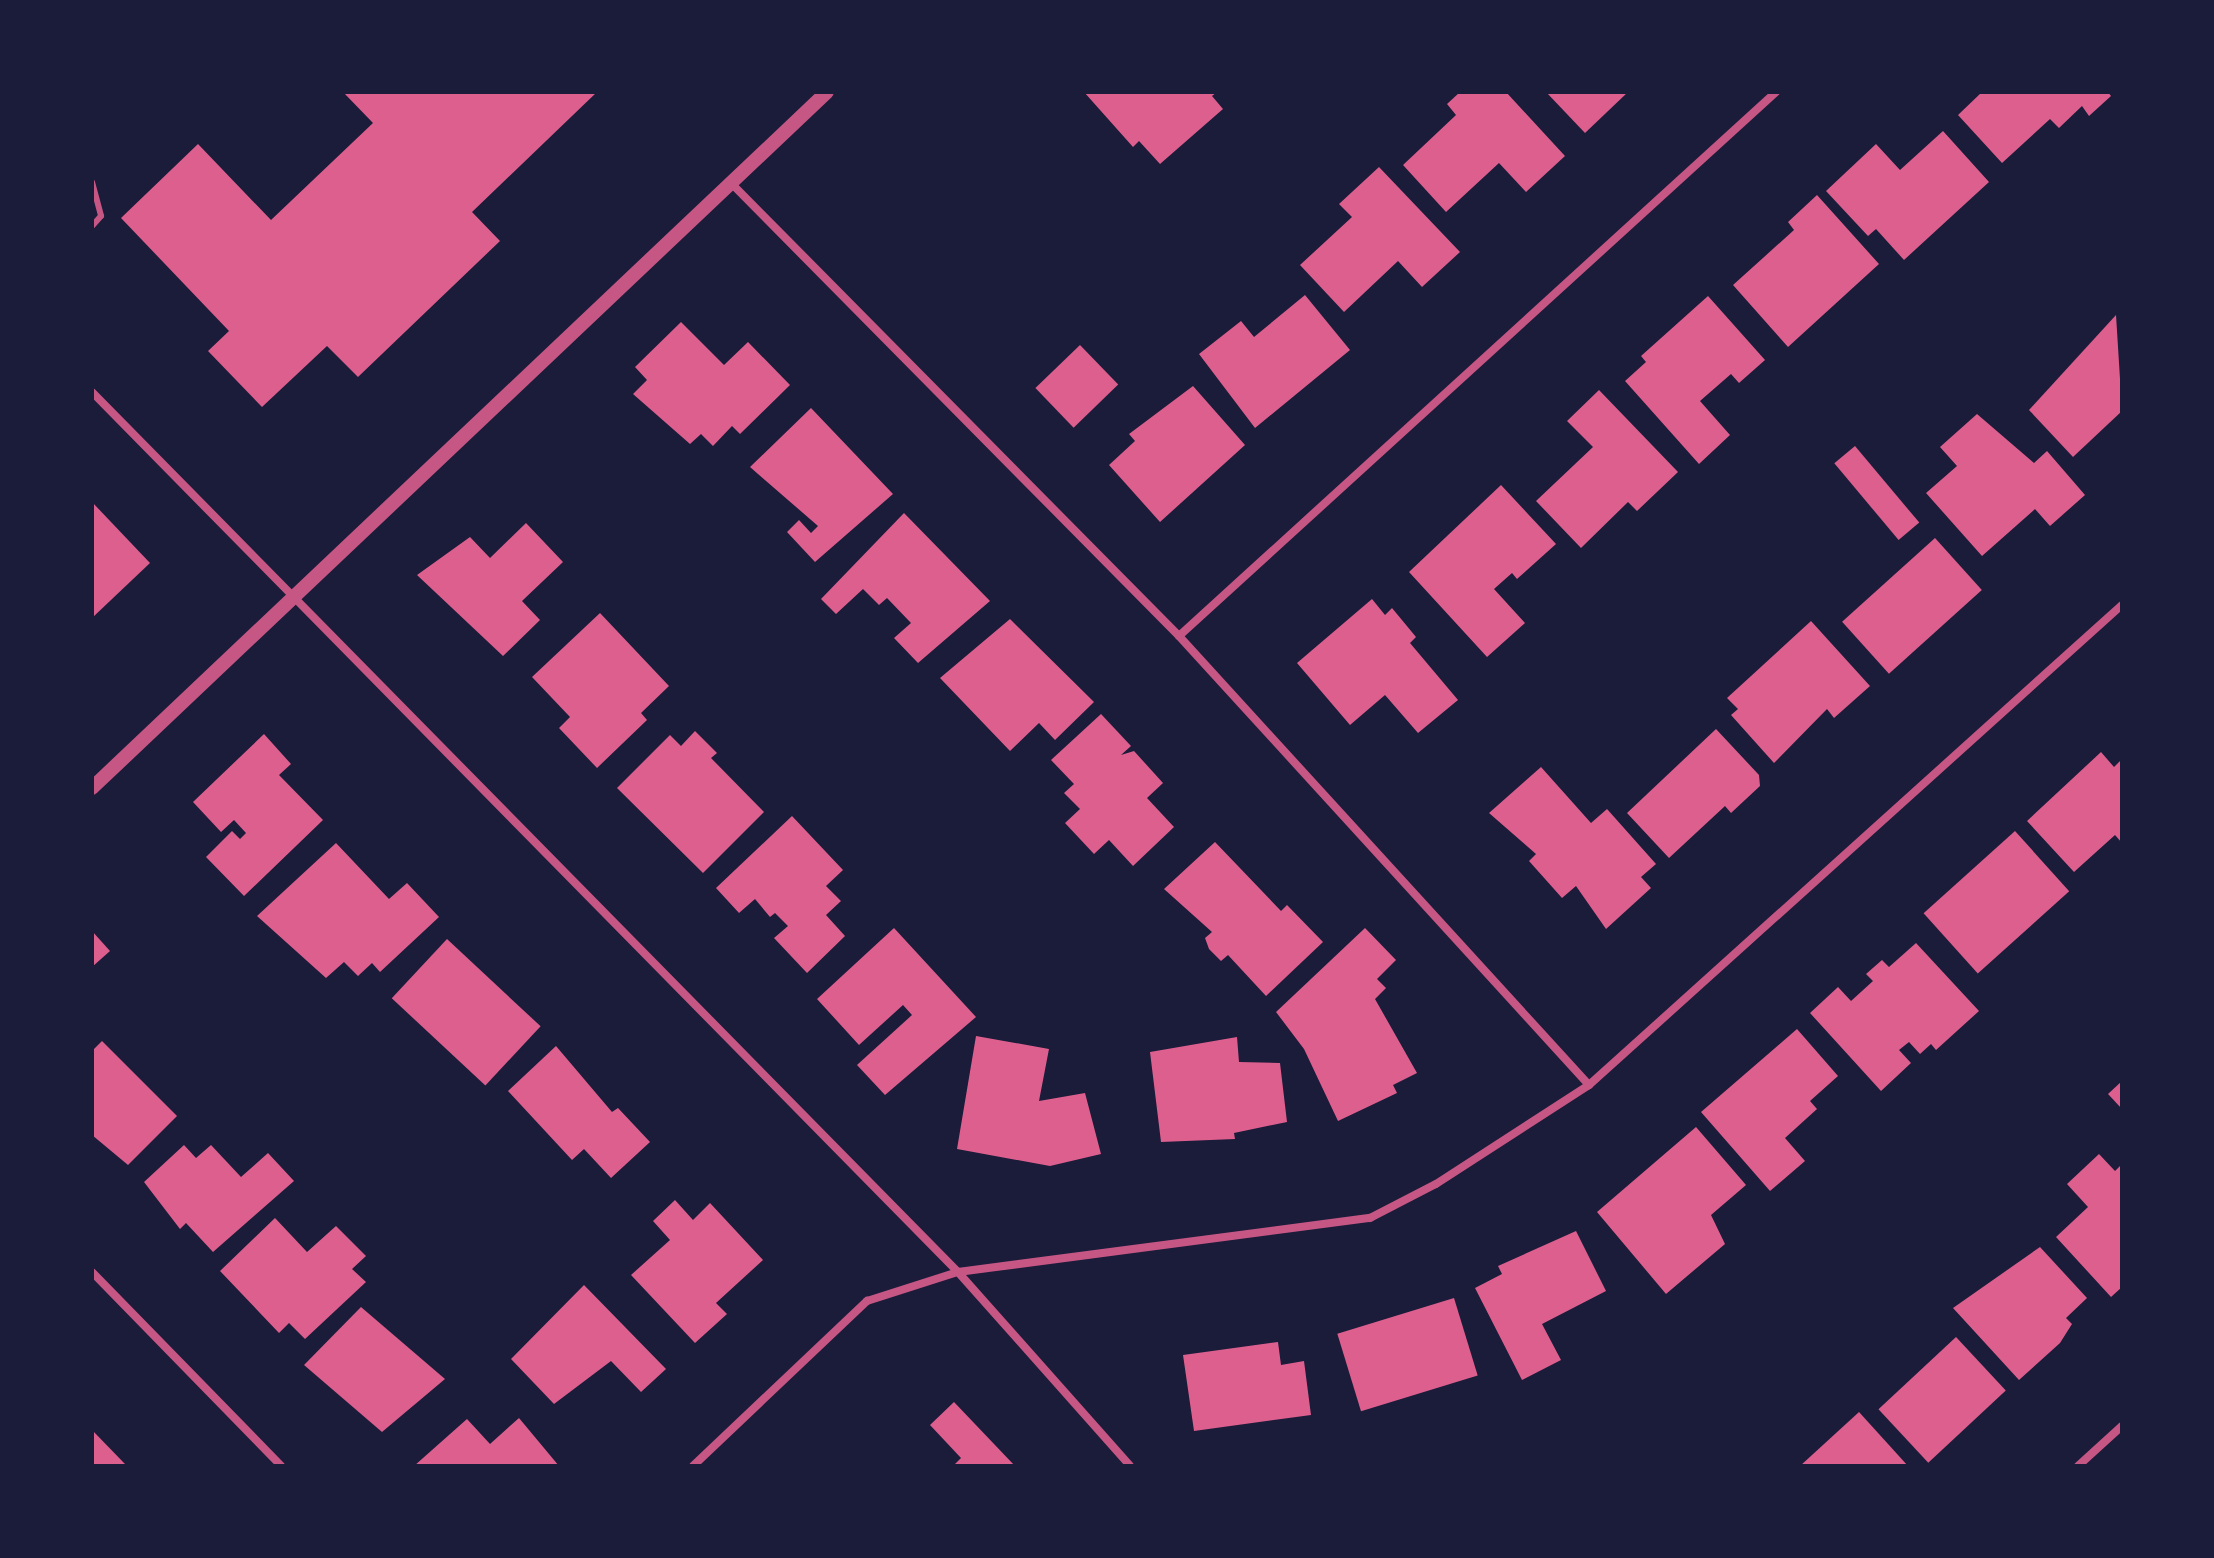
<!DOCTYPE html>
<style>
body{margin:0}
#map{position:relative;width:2214px;height:1558px;overflow:hidden;background:#1b1b3a;font-family:"Roboto Condensed",sans-serif}
div>[style]{position:absolute}
[style*='--x']{left:calc(var(--x)*1px);top:calc(var(--y)*1px);width:calc(var(--w)*1px);rotate:calc(var(--a)*1deg)}
.building>*{inset:0;background:#dd5f8e;transform-origin:0 0}
.service>*{height:6px;margin:-3px;padding:0 3px;transform-origin:3px;border-radius:3px;background:#c65784}
.minor>*{height:8px;margin:-4px;padding:0 4px;transform-origin:4px;border-radius:4px;background:#c65784}
.tertiary>*{height:14px;margin:-7px;padding:0 7px;transform-origin:7px;border-radius:7px;background:#c65784}
span{translate:-50% -50%;white-space:nowrap;text-align:center;line-height:1.15;-webkit-text-stroke:6px #1b1b3a;paint-order:stroke}
.frame{position:absolute;inset:0;border:94px solid #1b1b3a;pointer-events:none}
</style>
<div id="map">
<div class="building">
<i style="clip-path:polygon(343px 92px,597px 92px,472px 212px,500px 241px,358px 377px,327px 346px,262px 407px,208px 351px,229px 331px,121px 218px,198px 144px,271px 220px,373px 123px)"></i>
<i style="clip-path:polygon(1084px 92px,1217px 92px,1212px 96px,1223px 109px,1160px 164px,1139px 141px,1133px 147px)"></i>
<i style="clip-path:polygon(1460px 92px,1506px 92px,1565px 156px,1526px 192px,1499px 163px,1446px 212px,1403px 165px,1456px 115px,1447px 104px)"></i>
<i style="clip-path:polygon(1546px 92px,1628px 92px,1585px 133px)"></i>
<i style="clip-path:polygon(1982px 92px,2108px 92px,2111px 96px,2089px 116px,2082px 106px,2059px 128px,2050px 119px,2002px 163px,1958px 115px)"></i>
<i style="clip-path:polygon(1943px 131px,1989px 182px,1904px 260px,1876px 229px,1868px 236px,1826px 191px,1876px 144px,1900px 170px)"></i>
<i style="clip-path:polygon(1379px 167px,1460px 252px,1422px 287px,1398px 261px,1344px 312px,1300px 265px,1352px 217px,1339px 204px)"></i>
<i style="clip-path:polygon(1817px 195px,1879px 264px,1788px 347px,1733px 285px,1794px 230px,1788px 222px)"></i>
<i style="clip-path:polygon(1305px 295px,1350px 350px,1255px 428px,1199px 354px,1241px 321px,1254px 337px)"></i>
<i style="clip-path:polygon(1708px 296px,1765px 360px,1739px 383px,1731px 374px,1700px 401px,1730px 435px,1699px 464px,1625px 381px,1646px 362px,1641px 356px)"></i>
<i style="clip-path:polygon(2116px 315px,2122px 411px,2073px 457px,2029px 410px)"></i>
<i style="clip-path:polygon(681px 322px,724px 365px,748px 342px,790px 385px,740px 434px,732px 426px,713px 446px,701px 434px,690px 444px,633px 394px,647px 380px,635px 367px)"></i>
<i style="left:1080px;top:345px;width:55px;height:62px;rotate:46deg"></i>
<i style="clip-path:polygon(1193px 386px,1245px 445px,1160px 522px,1109px 465px,1135px 441px,1129px 434px)"></i>
<i style="clip-path:polygon(1599px 390px,1678px 472px,1637px 511px,1628px 502px,1581px 548px,1536px 501px,1593px 447px,1567px 421px)"></i>
<i style="clip-path:polygon(811px 408px,893px 494px,815px 562px,787px 532px,799px 520px,811px 533px,818px 526px,750px 467px)"></i>
<i style="clip-path:polygon(1977px 414px,2034px 463px,2047px 451px,2085px 495px,2050px 526px,2035px 509px,1982px 556px,1926px 493px,1957px 466px,1940px 447px)"></i>
<i style="left:1855px;top:446px;width:100px;height:27px;rotate:50deg"></i>
<i style="clip-path:polygon(1501px 485px,1556px 544px,1517px 579px,1512px 573px,1494px 589px,1525px 623px,1487px 657px,1409px 572px)"></i>
<i style="clip-path:polygon(92px 502px,150px 563px,92px 618px)"></i>
<i style="clip-path:polygon(904px 513px,990px 601px,918px 663px,894px 638px,911px 623px,887px 598px,879px 605px,863px 589px,836px 614px,821px 599px)"></i>
<i style="clip-path:polygon(526px 523px,563px 562px,522px 601px,540px 620px,503px 656px,417px 575px,470px 537px,490px 558px)"></i>
<i style="left:1935px;top:538px;width:70px;height:125px;rotate:48deg"></i>
<i style="clip-path:polygon(1372px 599px,1385px 615px,1392px 608px,1416px 637px,1410px 643px,1458px 700px,1418px 733px,1385px 695px,1350px 725px,1297px 663px)"></i>
<i style="clip-path:polygon(600px 613px,669px 686px,641px 713px,647px 720px,597px 768px,559px 728px,570px 717px,532px 677px)"></i>
<i style="clip-path:polygon(1010px 619px,1094px 702px,1055px 740px,1039px 723px,1010px 751px,940px 678px)"></i>
<i style="clip-path:polygon(1811px 621px,1870px 686px,1834px 718px,1827px 709px,1774px 763px,1731px 715px,1738px 709px,1727px 698px)"></i>
<i style="clip-path:polygon(1101px 714px,1131px 746px,1121px 755px,1134px 751px,1163px 783px,1147px 798px,1174px 827px,1133px 866px,1109px 840px,1094px 854px,1065px 823px,1080px 809px,1064px 793px,1074px 784px,1051px 760px)"></i>
<i style="clip-path:polygon(1716px 729px,1759px 775px,1760px 786px,1731px 813px,1725px 806px,1669px 858px,1627px 813px)"></i>
<i style="clip-path:polygon(695px 731px,717px 753px,711px 758px,764px 812px,703px 873px,617px 788px,670px 735px,681px 746px)"></i>
<i style="clip-path:polygon(264px 734px,291px 764px,279px 775px,323px 820px,244px 896px,206px 857px,232px 831px,240px 839px,246px 833px,234px 820px,221px 832px,193px 802px)"></i>
<i style="clip-path:polygon(2101px 752px,2114px 767px,2122px 759px,2122px 843px,2115px 835px,2074px 872px,2027px 821px)"></i>
<i style="clip-path:polygon(1541px 767px,1591px 823px,1607px 809px,1656px 864px,1641px 877px,1651px 888px,1606px 929px,1576px 886px,1562px 898px,1529px 861px,1536px 854px,1489px 813px)"></i>
<i style="clip-path:polygon(792px 816px,843px 870px,826px 886px,841px 901px,826px 915px,845px 936px,807px 973px,774px 938px,788px 926px,775px 913px,770px 917px,755px 899px,739px 913px,716px 888px)"></i>
<i style="left:2015px;top:831px;width:81px;height:123px;rotate:48deg"></i>
<i style="clip-path:polygon(1215px 842px,1281px 911px,1287px 905px,1323px 942px,1266px 996px,1228px 955px,1221px 961px,1209px 949px,1205px 938px,1212px 932px,1164px 889px)"></i>
<i style="clip-path:polygon(336px 843px,389px 899px,407px 883px,439px 917px,380px 972px,372px 963px,358px 976px,344px 962px,326px 978px,257px 916px)"></i>
<i style="clip-path:polygon(894px 928px,976px 1017px,885px 1095px,857px 1065px,912px 1015px,903px 1005px,859px 1045px,817px 999px)"></i>
<i style="clip-path:polygon(1365px 928px,1396px 960px,1377px 979px,1386px 988px,1375px 999px,1417px 1073px,1393px 1085px,1397px 1093px,1338px 1121px,1304px 1049px,1276px 1012px)"></i>
<i style="clip-path:polygon(92px 931px,110px 951px,92px 967px)"></i>
<i style="left:447px;top:939px;width:128px;height:81px;rotate:43deg"></i>
<i style="clip-path:polygon(1916px 943px,1979px 1011px,1936px 1050px,1931px 1044px,1920px 1054px,1909px 1042px,1899px 1050px,1911px 1063px,1881px 1091px,1810px 1013px,1838px 987px,1851px 1001px,1873px 981px,1866px 974px,1882px 960px,1889px 967px)"></i>
<i style="clip-path:polygon(1797px 1029px,1838px 1076px,1810px 1101px,1817px 1109px,1785px 1138px,1805px 1161px,1770px 1191px,1701px 1112px)"></i>
<i style="clip-path:polygon(976px 1036px,1049px 1049px,1039px 1101px,1085px 1093px,1101px 1154px,1050px 1166px,957px 1149px)"></i>
<i style="clip-path:polygon(1237px 1037px,1239px 1062px,1280px 1063px,1287px 1122px,1234px 1133px,1235px 1139px,1161px 1142px,1150px 1052px)"></i>
<i style="clip-path:polygon(102px 1041px,177px 1116px,128px 1165px,92px 1135px,92px 1051px)"></i>
<i style="clip-path:polygon(556px 1046px,612px 1112px,618px 1108px,650px 1142px,611px 1178px,584px 1149px,572px 1160px,508px 1091px)"></i>
<i style="clip-path:polygon(2122px 1081px,2122px 1109px,2108px 1094px)"></i>
<i style="clip-path:polygon(1696px 1127px,1746px 1185px,1711px 1215px,1725px 1244px,1666px 1294px,1597px 1212px)"></i>
<i style="clip-path:polygon(184px 1145px,196px 1158px,211px 1145px,241px 1177px,268px 1153px,294px 1181px,213px 1252px,186px 1223px,180px 1229px,144px 1182px)"></i>
<i style="clip-path:polygon(2099px 1154px,2115px 1171px,2122px 1164px,2122px 1287px,2111px 1297px,2056px 1237px,2088px 1207px,2067px 1184px)"></i>
<i style="clip-path:polygon(675px 1200px,693px 1220px,710px 1203px,763px 1260px,716px 1303px,727px 1314px,695px 1343px,631px 1275px,670px 1240px,653px 1221px)"></i>
<i style="clip-path:polygon(275px 1218px,307px 1252px,336px 1226px,366px 1256px,352px 1269px,366px 1282px,305px 1339px,289px 1323px,279px 1333px,220px 1271px)"></i>
<i style="clip-path:polygon(1576px 1231px,1606px 1291px,1542px 1324px,1561px 1360px,1522px 1380px,1475px 1288px,1502px 1274px,1498px 1266px)"></i>
<i style="clip-path:polygon(2040px 1247px,2087px 1298px,2066px 1318px,2072px 1324px,2060px 1343px,2019px 1380px,1953px 1308px)"></i>
<i style="clip-path:polygon(584px 1285px,666px 1369px,641px 1392px,611px 1361px,554px 1404px,511px 1359px)"></i>
<i style="left:1454px;top:1298px;width:81px;height:122px;rotate:73deg"></i>
<i style="clip-path:polygon(361px 1307px,445px 1379px,382px 1432px,304px 1365px)"></i>
<i style="left:1956px;top:1337px;width:73px;height:106px;rotate:47deg"></i>
<i style="clip-path:polygon(1278px 1342px,1281px 1365px,1304px 1361px,1311px 1415px,1194px 1431px,1183px 1355px)"></i>
<i style="clip-path:polygon(954px 1402px,1015px 1466px,953px 1466px,961px 1458px,930px 1425px)"></i>
<i style="clip-path:polygon(1859px 1412px,1908px 1466px,1800px 1466px)"></i>
<i style="clip-path:polygon(519px 1418px,559px 1466px,414px 1466px,467px 1419px,490px 1444px)"></i>
<i style="clip-path:polygon(92px 1430px,125px 1464px,123px 1466px,92px 1466px)"></i>
</div>
<div class="service">
<i style="--x:92;--y:182;--w:35;--a:75"></i>
<i style="--x:101;--y:216;--w:13;--a:132"></i>
</div>
<div class="minor">
<i style="--x:731;--y:183;--w:637;--a:45.32"></i>
<i style="--x:1179;--y:636;--w:608;--a:47.6"></i>
<i style="--x:92;--y:392;--w:1235;--a:45.46"></i>
<i style="--x:958;--y:1272;--w:259;--a:48.4"></i>
<i style="--x:1179;--y:636;--w:808;--a:-42.34"></i>
<i style="--x:92;--y:1272;--w:271;--a:45.7"></i>
<i style="--x:693;--y:1466;--w:240;--a:-43.5"></i>
<i style="--x:867;--y:1301;--w:96;--a:-17.7"></i>
<i style="--x:958;--y:1272;--w:416;--a:-7.5"></i>
<i style="--x:1370;--y:1218;--w:74;--a:-27.3"></i>
<i style="--x:1436;--y:1184;--w:182;--a:-32.9"></i>
<i style="--x:1589;--y:1085;--w:717;--a:-42.01"></i>
<i style="--x:2078;--y:1466;--w:59;--a:-42.3"></i>
</div>
<div class="tertiary">
<i style="--x:92;--y:788;--w:1012;--a:-43.44"></i>
</div>
<div class="frame"></div>
</div>
